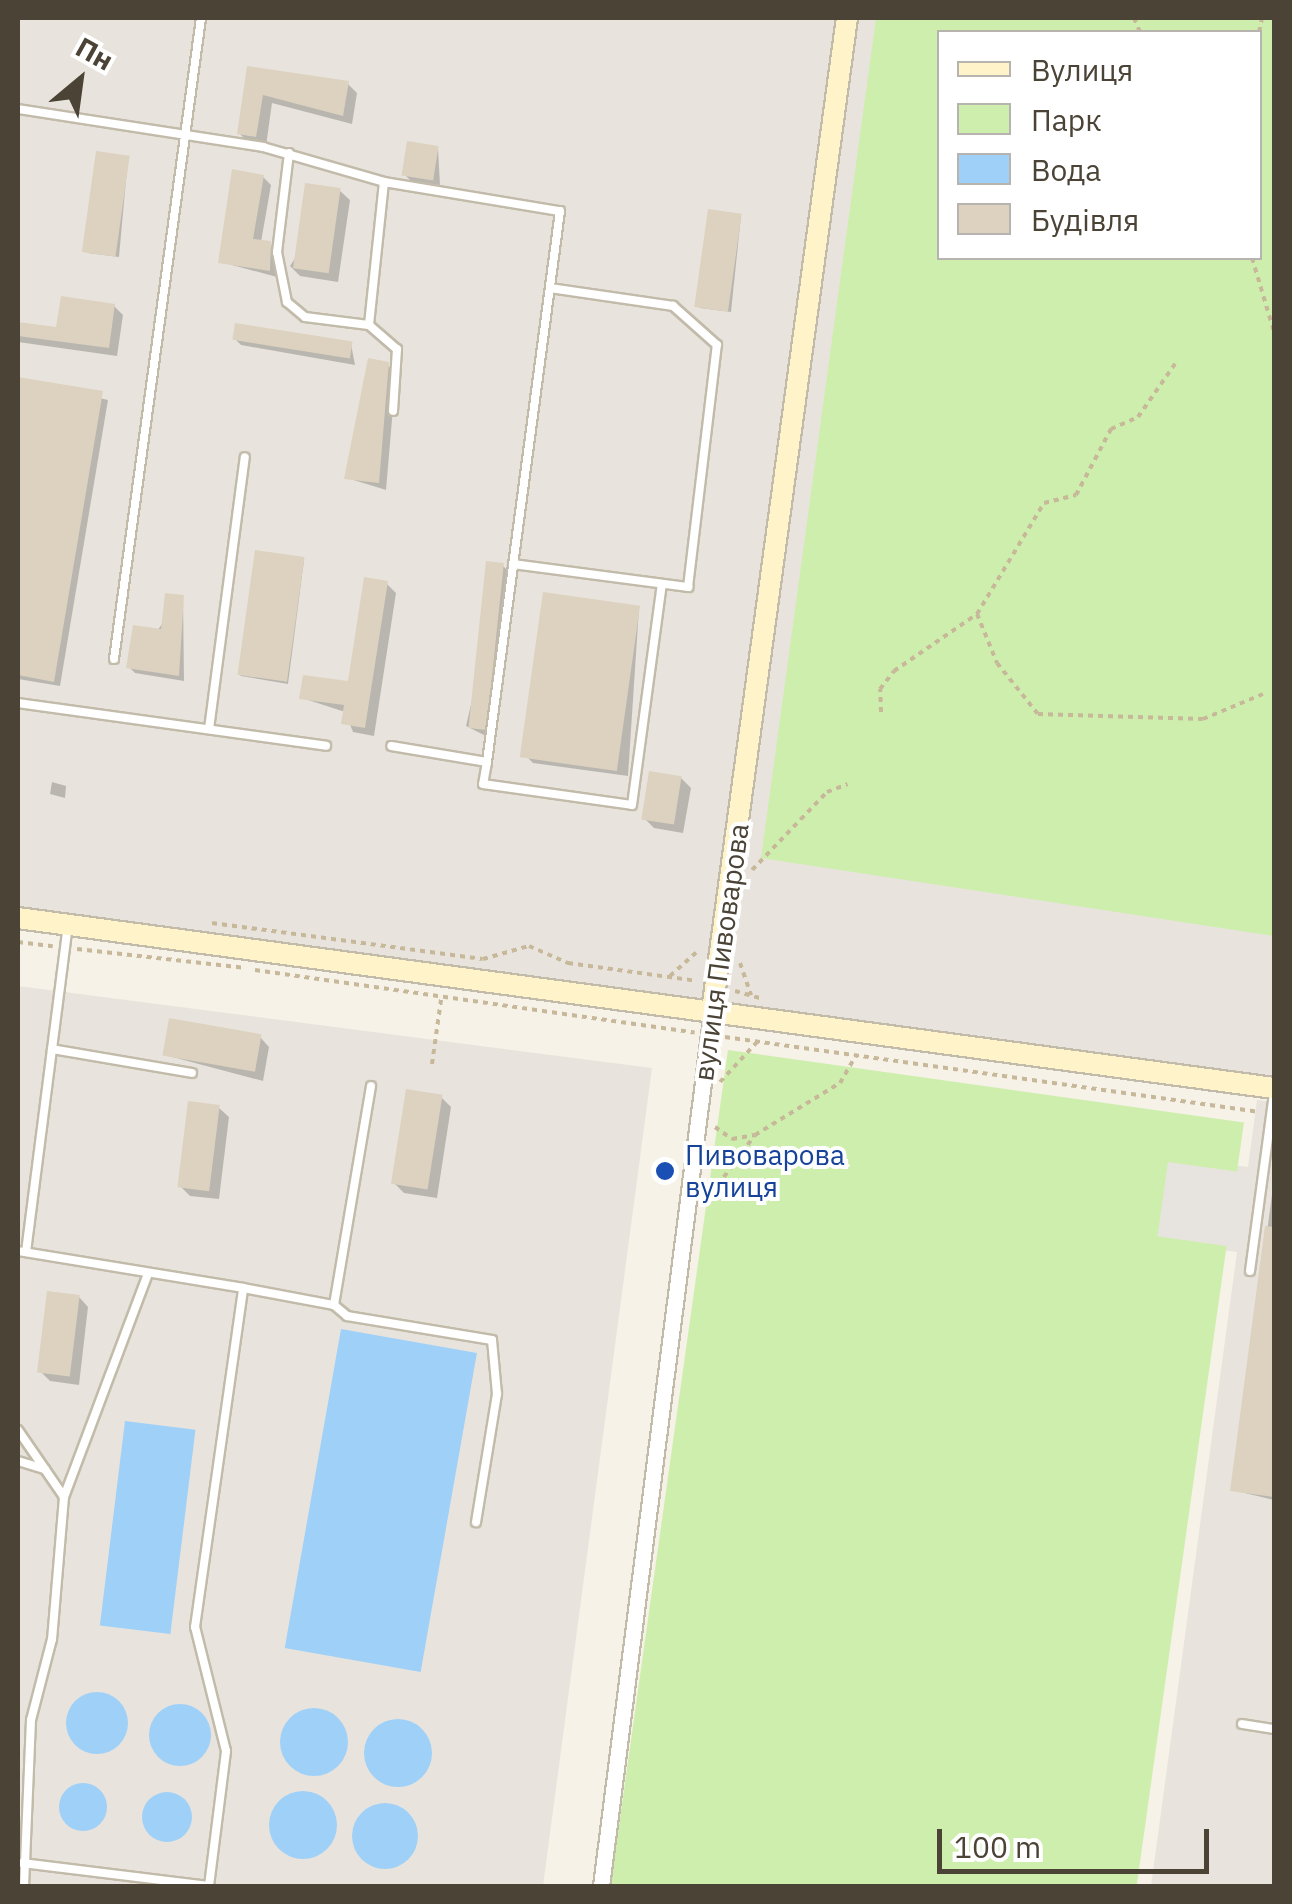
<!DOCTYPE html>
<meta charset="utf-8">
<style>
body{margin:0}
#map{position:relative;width:1292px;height:1904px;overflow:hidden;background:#f6f2e8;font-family:"IBM Plex Sans",sans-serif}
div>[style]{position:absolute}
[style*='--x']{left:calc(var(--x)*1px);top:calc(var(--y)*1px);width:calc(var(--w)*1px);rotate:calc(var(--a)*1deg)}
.industrial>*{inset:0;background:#e8e4dd}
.green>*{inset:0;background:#ceeead;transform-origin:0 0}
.parking>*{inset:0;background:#e7e4e0;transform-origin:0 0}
.water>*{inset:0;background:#9fd0f8;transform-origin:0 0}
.round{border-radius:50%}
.shadow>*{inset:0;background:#0003}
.building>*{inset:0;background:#dcd2bf;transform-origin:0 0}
.path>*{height:4px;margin-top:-2px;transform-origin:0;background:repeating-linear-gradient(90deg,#c6b899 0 5px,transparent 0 10px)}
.roads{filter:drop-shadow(2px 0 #c2bbaa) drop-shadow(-2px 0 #c2bbaa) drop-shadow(0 2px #c2bbaa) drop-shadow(0 -2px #c2bbaa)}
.lane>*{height:8px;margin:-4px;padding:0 4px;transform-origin:4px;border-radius:4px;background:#fff}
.street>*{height:15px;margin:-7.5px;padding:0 7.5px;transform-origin:7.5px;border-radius:7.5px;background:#fff}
.secondary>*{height:20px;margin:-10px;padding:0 10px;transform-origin:10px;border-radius:10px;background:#fff4c9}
.dots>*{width:28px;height:28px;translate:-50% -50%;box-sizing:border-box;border:5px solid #fff;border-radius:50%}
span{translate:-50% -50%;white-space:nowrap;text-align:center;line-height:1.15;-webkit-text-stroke:8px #fff;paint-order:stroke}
.street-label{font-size:28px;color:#4a4336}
.transit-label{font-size:28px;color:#164399}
.left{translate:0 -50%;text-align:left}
.frame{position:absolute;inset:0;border:20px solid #4a4336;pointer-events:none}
.legend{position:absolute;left:937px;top:30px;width:325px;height:230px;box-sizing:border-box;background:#fff;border:2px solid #b7b4af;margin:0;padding:12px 18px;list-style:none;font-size:30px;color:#4a4336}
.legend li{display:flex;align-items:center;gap:20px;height:50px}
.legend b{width:50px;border:2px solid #b7b4af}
.north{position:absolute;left:30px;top:30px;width:100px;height:100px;-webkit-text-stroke:8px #fff;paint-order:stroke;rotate:29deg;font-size:28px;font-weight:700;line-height:40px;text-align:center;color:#4a4336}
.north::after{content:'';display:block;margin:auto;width:35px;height:45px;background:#4a4336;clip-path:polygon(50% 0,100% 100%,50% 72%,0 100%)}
.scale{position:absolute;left:937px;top:1829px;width:272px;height:45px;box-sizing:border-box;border:5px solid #4a4336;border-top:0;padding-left:12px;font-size:30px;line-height:35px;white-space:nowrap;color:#4a4336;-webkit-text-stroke:8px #fff;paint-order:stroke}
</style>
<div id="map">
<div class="industrial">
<i style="clip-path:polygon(evenodd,18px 18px,1274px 18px,1274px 1080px,18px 909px,18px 18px,939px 32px,1260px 32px,1260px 258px,939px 258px,939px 32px)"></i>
<i style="clip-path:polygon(18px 986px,652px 1068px,543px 1886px,18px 1886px)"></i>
<i style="clip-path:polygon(1257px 1100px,1274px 1102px,1274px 1886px,1151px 1886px,1237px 1252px,1153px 1240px,1164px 1157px,1248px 1167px)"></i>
</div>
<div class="green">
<i style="clip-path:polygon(evenodd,876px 18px,1274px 18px,1274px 936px,761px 858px,876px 18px,939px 32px,1260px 32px,1260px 258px,939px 258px,939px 32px)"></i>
<i style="left:728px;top:1050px;width:521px;height:844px;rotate:8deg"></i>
</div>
<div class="parking">
<i style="left:1168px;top:1162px;width:87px;height:75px;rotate:8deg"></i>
</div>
<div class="water">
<i style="left:341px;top:1329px;width:138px;height:324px;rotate:10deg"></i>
<i style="left:125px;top:1421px;width:71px;height:206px;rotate:7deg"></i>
<i class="round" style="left:66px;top:1692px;width:62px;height:62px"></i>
<i class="round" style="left:149px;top:1704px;width:62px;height:62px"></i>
<i class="round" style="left:280px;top:1708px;width:68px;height:68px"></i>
<i class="round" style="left:364px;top:1719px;width:68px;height:68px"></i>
<i class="round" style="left:59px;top:1783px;width:48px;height:48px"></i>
<i class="round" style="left:269px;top:1791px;width:68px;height:68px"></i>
<i class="round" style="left:142px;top:1792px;width:50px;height:50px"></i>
<i class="round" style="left:352px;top:1803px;width:66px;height:66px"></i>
</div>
<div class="shadow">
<i style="clip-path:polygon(249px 69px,348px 84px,357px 93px,352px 124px,272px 103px,266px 146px,249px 143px,239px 133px)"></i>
<i style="clip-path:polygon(438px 148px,440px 185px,411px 181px,405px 175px)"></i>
<i style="clip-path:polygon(128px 158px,119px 257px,88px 253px,86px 251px)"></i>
<i style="clip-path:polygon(263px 177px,271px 185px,261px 242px,278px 252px,277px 277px,221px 262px)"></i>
<i style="clip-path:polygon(340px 191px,350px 200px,338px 282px,300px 276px,290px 266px)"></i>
<i style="clip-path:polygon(741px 216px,731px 312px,700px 308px,698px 306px)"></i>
<i style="clip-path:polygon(114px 306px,123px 315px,117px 356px,18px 342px,18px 324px,58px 330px)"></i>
<i style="clip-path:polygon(235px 339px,351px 344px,355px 365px,241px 345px)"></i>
<i style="clip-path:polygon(387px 365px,396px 373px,386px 490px,347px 478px)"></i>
<i style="clip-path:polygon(18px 379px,108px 400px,60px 686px,18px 679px)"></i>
<i style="clip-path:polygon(304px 560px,288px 684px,241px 676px,239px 674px)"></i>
<i style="clip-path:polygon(503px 566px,512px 575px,490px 738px,466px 726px)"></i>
<i style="clip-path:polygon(387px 584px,396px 593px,374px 736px,353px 732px,345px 712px,302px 698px,350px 684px)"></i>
<i style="clip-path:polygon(183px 597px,184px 681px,135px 673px,129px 667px)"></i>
<i style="clip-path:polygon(639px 608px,628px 776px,533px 763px,527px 757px)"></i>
<i style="clip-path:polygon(681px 778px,691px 788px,683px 833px,654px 828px,644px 818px)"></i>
<i style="clip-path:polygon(52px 782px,66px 786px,65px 798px,50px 794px)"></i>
<i style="clip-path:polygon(260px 1037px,269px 1047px,263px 1081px,165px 1055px)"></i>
<i style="clip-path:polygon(442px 1098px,451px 1107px,437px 1198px,404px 1193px,394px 1183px)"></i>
<i style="clip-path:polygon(219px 1108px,229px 1117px,219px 1199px,190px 1196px,180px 1186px)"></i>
<i style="clip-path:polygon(1274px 1180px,1274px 1500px,1232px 1490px)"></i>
<i style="clip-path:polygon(79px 1297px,88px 1307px,79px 1385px,50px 1381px,40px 1371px)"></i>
</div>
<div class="building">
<i style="clip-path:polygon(247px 66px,349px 81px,343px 116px,263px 95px,256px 137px,237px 134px)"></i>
<i style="left:407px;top:141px;width:32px;height:35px;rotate:9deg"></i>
<i style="left:96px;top:151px;width:34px;height:102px;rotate:8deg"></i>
<i style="clip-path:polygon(232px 169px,264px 175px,253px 239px,271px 241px,270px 271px,218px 263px)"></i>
<i style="left:305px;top:183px;width:36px;height:86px;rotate:8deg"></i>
<i style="left:708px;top:209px;width:34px;height:99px;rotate:8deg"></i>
<i style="clip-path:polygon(61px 296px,115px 304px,109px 348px,18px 336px,18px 322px,56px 327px)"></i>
<i style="left:235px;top:323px;width:119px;height:17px;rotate:9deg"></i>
<i style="clip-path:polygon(368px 358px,389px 362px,379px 483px,344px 479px)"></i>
<i style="clip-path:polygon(18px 377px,103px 391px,54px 682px,18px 675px)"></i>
<i style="left:255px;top:550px;width:50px;height:126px;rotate:8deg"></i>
<i style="left:486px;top:561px;width:18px;height:168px;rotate:6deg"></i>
<i style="clip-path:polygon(364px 577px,388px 581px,365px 728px,341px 724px,344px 705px,299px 699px,303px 675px,348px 681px)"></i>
<i style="left:543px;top:592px;width:98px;height:167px;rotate:8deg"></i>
<i style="clip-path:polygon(165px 593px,184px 595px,179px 676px,126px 668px,133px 625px,161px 629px)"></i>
<i style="left:649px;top:771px;width:33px;height:49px;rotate:9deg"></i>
<i style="left:169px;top:1018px;width:94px;height:38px;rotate:10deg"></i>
<i style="left:406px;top:1089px;width:37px;height:96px;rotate:9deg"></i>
<i style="left:188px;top:1101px;width:32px;height:87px;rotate:7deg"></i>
<i style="clip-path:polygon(1265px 1226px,1274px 1227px,1274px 1497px,1230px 1491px)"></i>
<i style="left:47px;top:1291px;width:33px;height:82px;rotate:7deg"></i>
</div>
<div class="path">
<i style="--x:1134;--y:18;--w:15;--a:67"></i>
<i style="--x:1271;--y:18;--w:3;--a:0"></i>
<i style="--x:1259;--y:32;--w:14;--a:-78"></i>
<i style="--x:1260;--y:39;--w:18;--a:90"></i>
<i style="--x:1252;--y:258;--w:77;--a:73.4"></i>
<i style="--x:977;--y:614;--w:53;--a:67.8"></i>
<i style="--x:997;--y:663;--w:65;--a:51.2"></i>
<i style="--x:1038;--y:714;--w:165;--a:1.7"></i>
<i style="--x:1203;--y:719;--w:65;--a:-22.6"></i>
<i style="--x:881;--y:712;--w:23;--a:-92"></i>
<i style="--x:880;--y:689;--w:23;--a:-52"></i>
<i style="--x:894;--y:671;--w:101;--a:-34.5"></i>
<i style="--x:977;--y:614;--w:130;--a:-58.9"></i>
<i style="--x:1044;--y:503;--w:33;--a:-14"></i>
<i style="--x:1076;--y:495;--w:75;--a:-62.1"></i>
<i style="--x:1111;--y:429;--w:30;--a:-24"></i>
<i style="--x:1138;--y:417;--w:65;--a:-55.1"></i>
<i style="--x:752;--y:870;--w:108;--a:-46.1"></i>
<i style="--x:827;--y:792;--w:22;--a:-21"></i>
<i style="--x:212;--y:923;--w:273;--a:7.6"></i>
<i style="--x:483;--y:959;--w:48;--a:-15.8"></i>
<i style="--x:529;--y:946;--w:43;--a:23.6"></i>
<i style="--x:568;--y:963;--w:130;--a:7.9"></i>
<i style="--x:18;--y:942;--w:35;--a:7"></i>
<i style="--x:77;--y:949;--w:170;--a:6.4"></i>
<i style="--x:740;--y:963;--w:34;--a:71"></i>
<i style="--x:255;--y:970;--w:444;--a:8.1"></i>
<i style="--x:670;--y:976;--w:40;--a:-42"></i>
<i style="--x:735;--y:991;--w:26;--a:16"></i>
<i style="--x:725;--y:1037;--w:540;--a:7.98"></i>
<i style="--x:432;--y:1064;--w:65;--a:-82"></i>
<i style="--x:720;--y:1082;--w:56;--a:-47.2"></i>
<i style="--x:715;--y:1127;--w:21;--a:35"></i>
<i style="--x:732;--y:1139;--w:23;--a:-10"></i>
<i style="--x:706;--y:1201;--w:82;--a:-53.4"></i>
<i style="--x:755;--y:1135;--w:100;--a:-31.5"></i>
<i style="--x:840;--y:1083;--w:32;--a:-60"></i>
</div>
<div class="roads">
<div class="lane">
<i style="--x:18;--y:109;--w:248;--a:8.8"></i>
<i style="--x:263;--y:147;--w:126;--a:16.1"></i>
<i style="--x:384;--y:182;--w:178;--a:9.4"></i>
<i style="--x:560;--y:211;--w:556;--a:97.55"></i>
<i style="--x:487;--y:762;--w:97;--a:-170.5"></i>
<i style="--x:289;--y:153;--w:100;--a:96.9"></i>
<i style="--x:277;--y:252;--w:51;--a:78.7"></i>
<i style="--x:287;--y:302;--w:23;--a:40"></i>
<i style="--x:305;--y:317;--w:64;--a:7.1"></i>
<i style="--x:384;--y:182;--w:144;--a:96"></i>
<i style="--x:369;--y:325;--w:37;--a:41"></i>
<i style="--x:397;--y:349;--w:62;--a:93.7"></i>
<i style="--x:513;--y:564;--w:177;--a:7.5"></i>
<i style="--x:688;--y:587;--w:244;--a:-83.2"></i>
<i style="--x:717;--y:345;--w:59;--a:-138.4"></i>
<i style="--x:673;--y:306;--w:124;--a:-171.7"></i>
<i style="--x:114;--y:659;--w:647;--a:-82.27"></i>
<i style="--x:18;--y:703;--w:311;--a:7.9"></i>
<i style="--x:209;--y:729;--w:274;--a:-82.5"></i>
<i style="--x:487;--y:762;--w:22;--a:100"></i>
<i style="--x:483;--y:784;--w:150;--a:8"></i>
<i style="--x:632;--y:805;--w:223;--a:-82.3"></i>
<i style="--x:52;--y:1049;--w:142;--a:9.7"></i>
<i style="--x:18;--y:1251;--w:228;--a:9.3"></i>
<i style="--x:26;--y:1252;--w:330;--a:-82.7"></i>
<i style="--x:1250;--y:1271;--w:179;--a:-82.3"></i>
<i style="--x:334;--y:1305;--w:17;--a:40"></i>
<i style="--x:347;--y:1316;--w:147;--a:9.4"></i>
<i style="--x:492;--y:1340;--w:54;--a:84.7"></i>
<i style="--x:497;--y:1394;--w:130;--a:99.3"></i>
<i style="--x:18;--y:1430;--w:81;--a:55.5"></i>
<i style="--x:64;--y:1497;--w:143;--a:94.8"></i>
<i style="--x:52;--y:1639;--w:84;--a:104.5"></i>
<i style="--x:31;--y:1720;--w:166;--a:92.4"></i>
<i style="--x:18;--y:1461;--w:28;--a:17"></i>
<i style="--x:64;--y:1497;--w:239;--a:-69.4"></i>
<i style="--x:1242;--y:1724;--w:32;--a:9"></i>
<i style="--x:22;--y:1863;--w:188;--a:7"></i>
<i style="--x:209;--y:1886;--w:136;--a:-82.8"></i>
<i style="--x:226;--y:1751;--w:128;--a:-104"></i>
<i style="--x:195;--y:1627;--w:342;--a:-81.9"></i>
<i style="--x:243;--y:1288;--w:93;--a:10.6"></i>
<i style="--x:334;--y:1305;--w:222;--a:-80.4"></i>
</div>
<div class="street">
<i style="--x:601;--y:1886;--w:882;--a:-82.77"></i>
</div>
<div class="secondary">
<i style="--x:18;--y:918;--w:1267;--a:7.71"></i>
<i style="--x:712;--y:1011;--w:1002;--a:-82.26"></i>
</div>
</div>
<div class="dots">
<i style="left:665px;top:1171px;background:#1a4fb4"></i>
</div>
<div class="street-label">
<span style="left:721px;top:952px;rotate:-82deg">вулиця Пивоварова</span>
</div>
<div class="transit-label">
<span class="left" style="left:685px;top:1171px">Пивоварова<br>вулиця</span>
</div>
<div class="frame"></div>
<ul class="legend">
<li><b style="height:12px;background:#fff4c9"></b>Вулиця</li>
<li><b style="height:28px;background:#ceeead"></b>Парк</li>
<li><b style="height:28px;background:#9fd0f8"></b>Вода</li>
<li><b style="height:28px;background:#dcd2bf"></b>Будівля</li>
</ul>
<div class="north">Пн</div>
<div class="scale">100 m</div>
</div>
